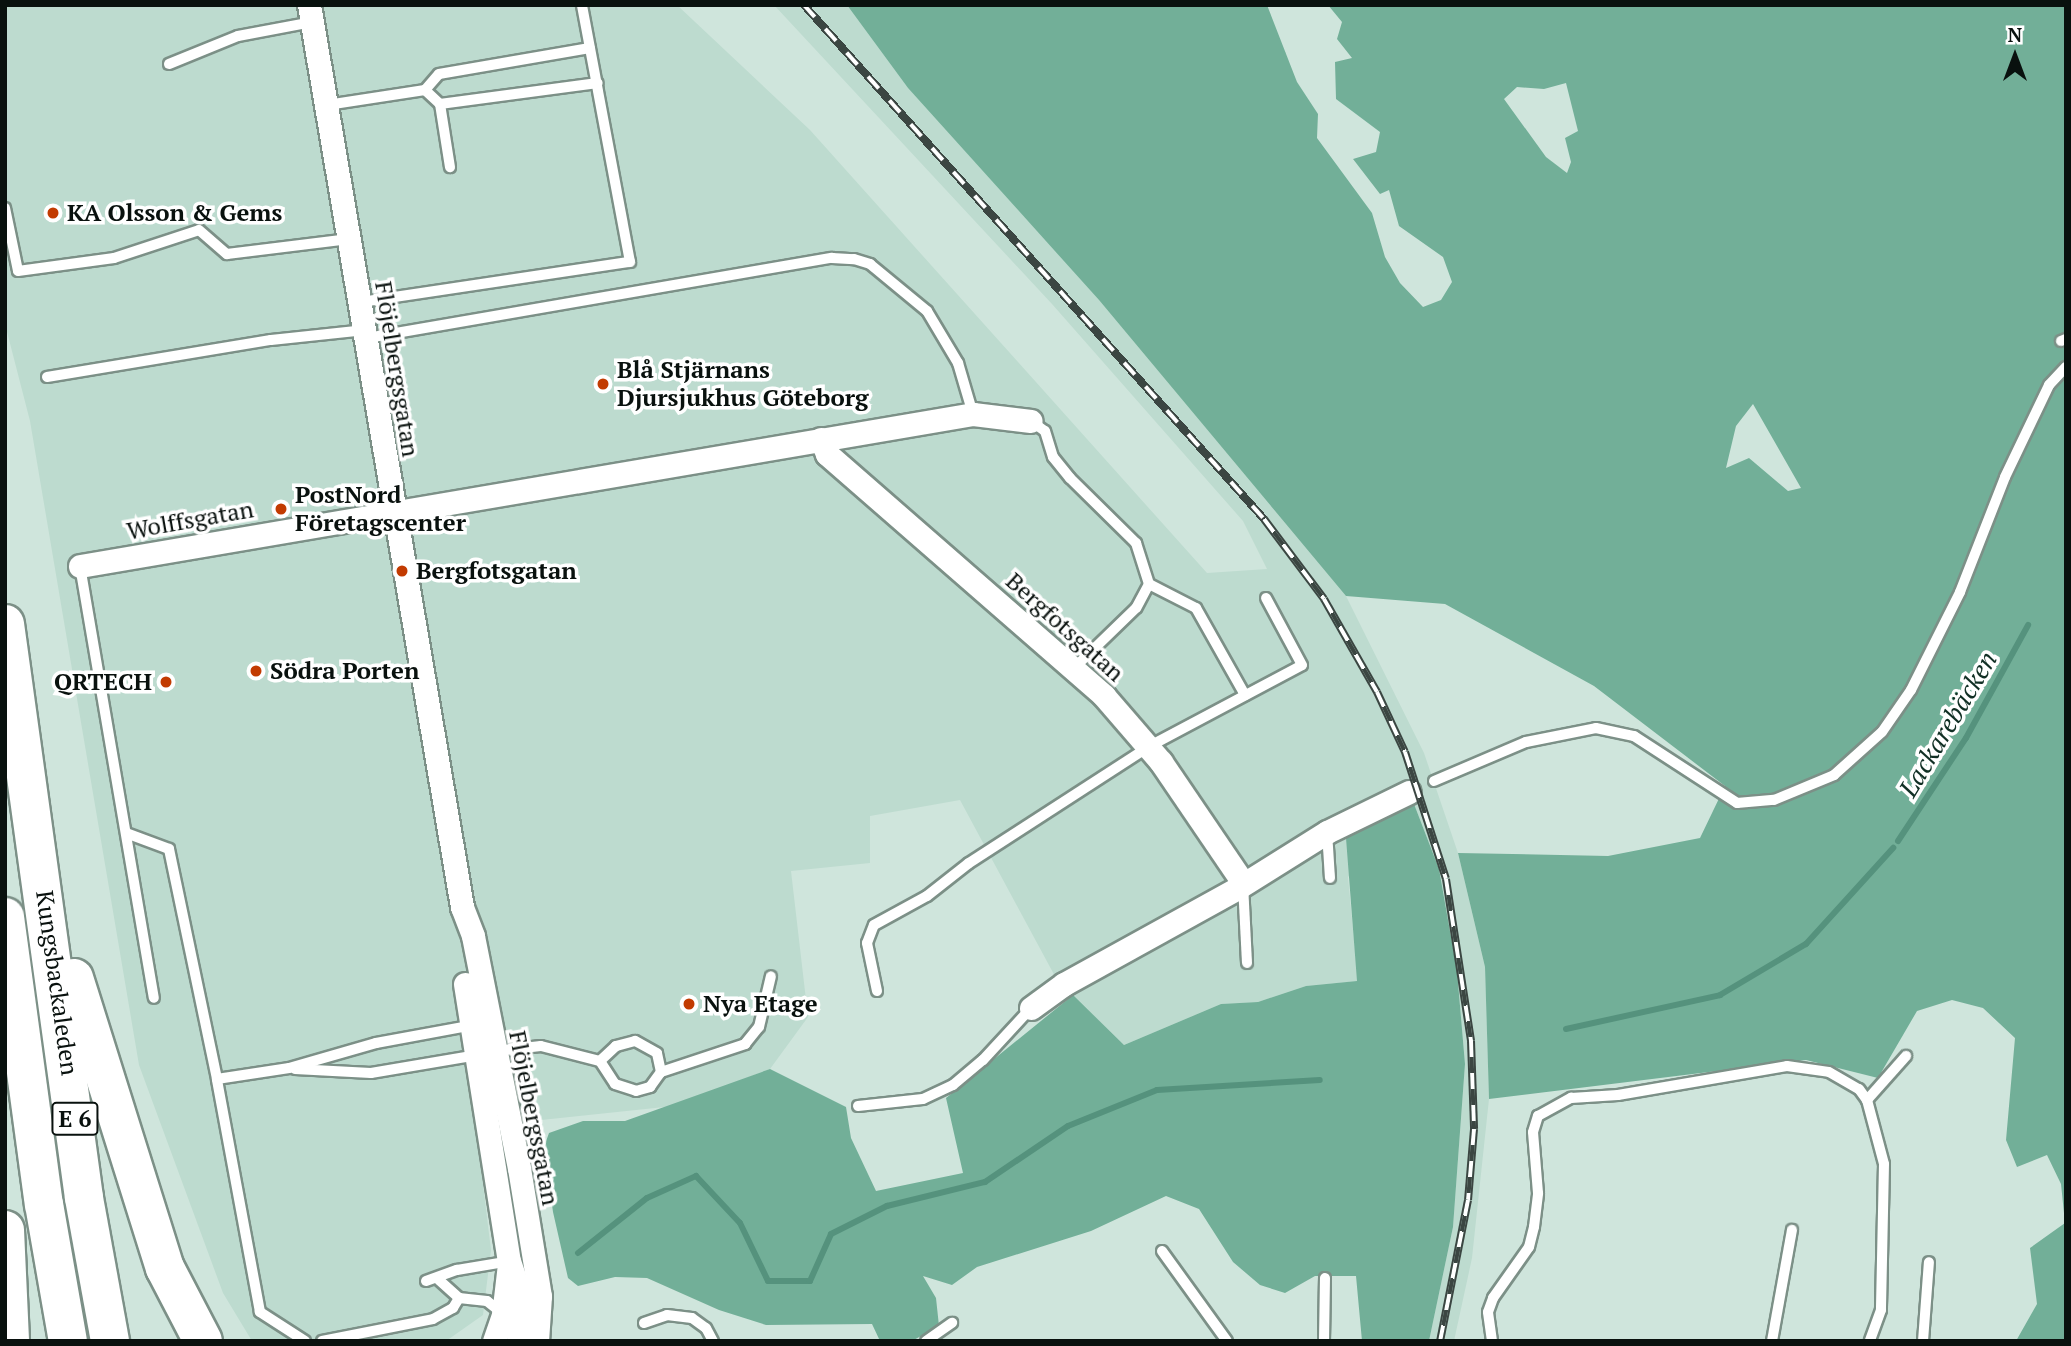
<!DOCTYPE html>
<meta charset="utf-8">
<style>
body{margin:0}
#map{position:relative;width:2071px;height:1346px;overflow:hidden;background:#cfe5dc;font-family:"PT Serif",serif}
div>[style]{position:absolute}
[style*='--x']{left:calc(var(--x)*1px);top:calc(var(--y)*1px);width:calc(var(--w)*1px);rotate:calc(var(--a)*1deg)}
.built>*{inset:0;background:#bddbcf}
.forest>*{inset:0;background:#72af98}
.stream>*{height:6px;margin:-3px;padding:0 3px;transform-origin:3px;border-radius:3px;background:#55927d}
.roads{filter:drop-shadow(2px 0 #7c9087) drop-shadow(-2px 0 #7c9087) drop-shadow(0 2px #7c9087) drop-shadow(0 -2px #7c9087)}
.lane>*{height:10px;margin:-5px;padding:0 5px;transform-origin:5px;border-radius:5px;background:#fff}
.street>*{height:23px;margin:-11.5px;padding:0 11.5px;transform-origin:11.5px;border-radius:11.5px;background:#fff}
.highway>*{height:38px;margin:-19px;padding:0 19px;transform-origin:19px;border-radius:19px;background:#fff}
.rail>*{height:8px;margin-top:-4px;transform-origin:0;background:repeating-linear-gradient(90deg,#fff 0 16px,#3b4642 0 32px);box-sizing:border-box;border-block:2px solid #3b4642}
.dots>*{width:19px;height:19px;translate:-50% -50%;box-sizing:border-box;border:4px solid #fff;border-radius:50%}
span{translate:-50% -50%;white-space:nowrap;text-align:center;line-height:1.15;-webkit-text-stroke:7px #fff;paint-order:stroke}
.shield-label span{padding:2px 5px;background:#fff;border:2px solid;border-radius:5px;-webkit-text-stroke-width:0}
.shield-label{font-size:23px;color:#09110e;font-weight:700}
.poi-label{font-size:24px;color:#09110e;font-weight:700}
.left{translate:0 -50%;text-align:left}
.right{translate:-100% -50%;text-align:right}
.street-label{font-size:24px;color:#09110e}
.water-label{font-size:26px;color:#113025;font-style:italic}
.frame{position:absolute;inset:0;border:7px solid #09110e;pointer-events:none}
.north{position:absolute;left:1980px;top:21px;width:70px;height:70px;-webkit-text-stroke:5px #fff;paint-order:stroke;rotate:0deg;font-size:19px;font-weight:700;line-height:28px;text-align:center;color:#09110e}
.north::after{content:'';display:block;margin:auto;width:24px;height:32px;background:#09110e;clip-path:polygon(50% 0,100% 100%,50% 72%,0 100%)}
</style>
<div id="map">
<div class="built">
<i style="clip-path:polygon(5px 5px,677px 5px,810px 130px,1207px 573px,1267px 569px,1243px 521px,1052px 304px,774px 5px,847px 5px,908px 88px,1099px 300px,1346px 596px,1424px 753px,1458px 853px,1485px 967px,1489px 1099px,1472px 1258px,1454px 1341px,1429px 1341px,1453px 1227px,1465px 1064px,1457px 971px,1439px 869px,1414px 804px,1348px 877px,1358px 981px,1306px 986px,1258px 1002px,1221px 1004px,1124px 1045px,1057px 980px,960px 800px,870px 816px,870px 863px,791px 871px,808px 1017px,770px 1069px,674px 1106px,476px 1127px,491px 1250px,483px 1315px,446px 1341px,252px 1341px,223px 1293px,139px 1065px,30px 421px,5px 324px)"></i>
</div>
<div class="forest">
<i style="clip-path:polygon(evenodd,847px 5px,1267px 5px,1297px 82px,1318px 114px,1317px 138px,1372px 213px,1385px 257px,1400px 283px,1423px 307px,1441px 300px,1452px 282px,1443px 257px,1399px 226px,1389px 190px,1380px 194px,1353px 159px,1376px 152px,1380px 132px,1336px 99px,1335px 62px,1352px 58px,1337px 39px,1342px 22px,1328px 5px,2066px 5px,2066px 1341px,2016px 1341px,2037px 1304px,2030px 1248px,2065px 1223px,2061px 1184px,2047px 1155px,2017px 1167px,2006px 1140px,2015px 1038px,1983px 1008px,1952px 1000px,1917px 1011px,1878px 1078px,1806px 1060px,1489px 1099px,1485px 967px,1458px 853px,1608px 856px,1700px 838px,1725px 786px,1594px 686px,1445px 604px,1346px 596px,1099px 300px,908px 88px,847px 5px,1566px 83px,1578px 131px,1565px 138px,1571px 162px,1567px 173px,1546px 157px,1504px 99px,1517px 87px,1544px 89px,1566px 83px,847px 5px,1753px 404px,1801px 488px,1788px 491px,1749px 458px,1726px 468px,1736px 426px,1753px 404px)"></i>
<i style="clip-path:polygon(1414px 804px,1439px 869px,1457px 971px,1465px 1064px,1453px 1227px,1429px 1341px,1362px 1341px,1356px 1276px,1315px 1276px,1285px 1293px,1260px 1285px,1233px 1262px,1199px 1209px,1166px 1196px,1091px 1231px,977px 1267px,952px 1285px,923px 1276px,936px 1298px,939px 1326px,912px 1341px,880px 1341px,872px 1324px,766px 1325px,719px 1310px,647px 1278px,615px 1277px,578px 1286px,568px 1278px,553px 1212px,544px 1147px,549px 1133px,583px 1121px,625px 1121px,770px 1069px,846px 1107px,851px 1138px,876px 1191px,963px 1173px,946px 1098px,1073px 995px,1124px 1045px,1221px 1004px,1258px 1002px,1306px 986px,1357px 981px,1346px 838px)"></i>
</div>
<div class="stream">
<i style="--x:1898;--y:841;--w:123;--a:-56.6"></i>
<i style="--x:1966;--y:738;--w:129;--a:-61.2"></i>
<i style="--x:1566;--y:1029;--w:158;--a:-12.4"></i>
<i style="--x:1720;--y:995;--w:100;--a:-30.7"></i>
<i style="--x:1806;--y:944;--w:130;--a:-47.8"></i>
<i style="--x:578;--y:1253;--w:88;--a:-38.6"></i>
<i style="--x:647;--y:1198;--w:54;--a:-24.2"></i>
<i style="--x:696;--y:1176;--w:64;--a:46.9"></i>
<i style="--x:740;--y:1223;--w:64;--a:64.2"></i>
<i style="--x:768;--y:1281;--w:42;--a:0"></i>
<i style="--x:810;--y:1281;--w:51;--a:-65.9"></i>
<i style="--x:831;--y:1234;--w:63;--a:-26.6"></i>
<i style="--x:887;--y:1206;--w:101;--a:-13.8"></i>
<i style="--x:985;--y:1182;--w:100;--a:-34"></i>
<i style="--x:1068;--y:1126;--w:96;--a:-22"></i>
<i style="--x:1157;--y:1090;--w:163;--a:-3.5"></i>
</div>
<div class="roads">
<div class="lane">
<i style="--x:169;--y:64;--w:74;--a:-22.1"></i>
<i style="--x:238;--y:36;--w:75;--a:-10.7"></i>
<i style="--x:425;--y:90;--w:21;--a:43"></i>
<i style="--x:440;--y:104;--w:64;--a:81"></i>
<i style="--x:440;--y:104;--w:159;--a:-7.6"></i>
<i style="--x:327;--y:105;--w:99;--a:-8.7"></i>
<i style="--x:425;--y:90;--w:21;--a:-49"></i>
<i style="--x:439;--y:74;--w:153;--a:-9.8"></i>
<i style="--x:5;--y:208;--w:64;--a:78.3"></i>
<i style="--x:18;--y:271;--w:97;--a:-7.7"></i>
<i style="--x:114;--y:258;--w:89;--a:-18.2"></i>
<i style="--x:199;--y:230;--w:37;--a:41"></i>
<i style="--x:227;--y:254;--w:123;--a:-7"></i>
<i style="--x:361;--y:302;--w:272;--a:-8.5"></i>
<i style="--x:630;--y:262;--w:261;--a:-100.6"></i>
<i style="--x:367;--y:338;--w:472;--a:-9.8"></i>
<i style="--x:832;--y:258;--w:22;--a:3"></i>
<i style="--x:854;--y:259;--w:17;--a:17"></i>
<i style="--x:870;--y:264;--w:74;--a:39.5"></i>
<i style="--x:927;--y:311;--w:61;--a:59.2"></i>
<i style="--x:958;--y:363;--w:53;--a:73.6"></i>
<i style="--x:2061;--y:341;--w:5;--a:-22"></i>
<i style="--x:47;--y:377;--w:227;--a:-9.4"></i>
<i style="--x:271;--y:340;--w:95;--a:-6.1"></i>
<i style="--x:1031;--y:421;--w:17;--a:36"></i>
<i style="--x:1045;--y:431;--w:27;--a:73"></i>
<i style="--x:1053;--y:457;--w:27;--a:51"></i>
<i style="--x:1070;--y:478;--w:93;--a:44.6"></i>
<i style="--x:1136;--y:543;--w:43;--a:72.4"></i>
<i style="--x:1149;--y:584;--w:27;--a:118"></i>
<i style="--x:1136;--y:608;--w:88;--a:135.9"></i>
<i style="--x:80;--y:566;--w:438;--a:80.3"></i>
<i style="--x:1149;--y:584;--w:53;--a:27.1"></i>
<i style="--x:1196;--y:608;--w:100;--a:60.6"></i>
<i style="--x:1434;--y:781;--w:100;--a:-23"></i>
<i style="--x:1526;--y:742;--w:71;--a:-11.3"></i>
<i style="--x:1596;--y:728;--w:39;--a:12"></i>
<i style="--x:1634;--y:736;--w:123;--a:33"></i>
<i style="--x:1737;--y:803;--w:37;--a:-5"></i>
<i style="--x:1774;--y:800;--w:65;--a:-22.6"></i>
<i style="--x:1834;--y:775;--w:64;--a:-41.9"></i>
<i style="--x:1882;--y:732;--w:51;--a:-55.4"></i>
<i style="--x:1911;--y:690;--w:110;--a:-63.4"></i>
<i style="--x:1960;--y:592;--w:123;--a:-68.6"></i>
<i style="--x:2005;--y:477;--w:102;--a:-64.4"></i>
<i style="--x:2049;--y:385;--w:25;--a:-47"></i>
<i style="--x:1327;--y:832;--w:46;--a:86.3"></i>
<i style="--x:126;--y:833;--w:46;--a:20.4"></i>
<i style="--x:169;--y:849;--w:235;--a:78.2"></i>
<i style="--x:1243;--y:884;--w:79;--a:87.1"></i>
<i style="--x:877;--y:991;--w:49;--a:-101.8"></i>
<i style="--x:867;--y:943;--w:19;--a:-69"></i>
<i style="--x:874;--y:925;--w:60;--a:-28.7"></i>
<i style="--x:927;--y:896;--w:53;--a:-38.2"></i>
<i style="--x:969;--y:863;--w:213;--a:-32.9"></i>
<i style="--x:1148;--y:747;--w:174;--a:-28"></i>
<i style="--x:1302;--y:665;--w:76;--a:-118.2"></i>
<i style="--x:496;--y:1051;--w:45;--a:-6.3"></i>
<i style="--x:541;--y:1046;--w:61;--a:14.3"></i>
<i style="--x:600;--y:1061;--w:27;--a:57"></i>
<i style="--x:615;--y:1084;--w:22;--a:18"></i>
<i style="--x:636;--y:1091;--w:15;--a:-16"></i>
<i style="--x:650;--y:1087;--w:19;--a:-54"></i>
<i style="--x:661;--y:1072;--w:19;--a:-102"></i>
<i style="--x:657;--y:1053;--w:25;--a:-151"></i>
<i style="--x:635;--y:1041;--w:20;--a:165"></i>
<i style="--x:616;--y:1046;--w:22;--a:137"></i>
<i style="--x:295;--y:1069;--w:76;--a:3"></i>
<i style="--x:371;--y:1073;--w:108;--a:-9.6"></i>
<i style="--x:661;--y:1072;--w:89;--a:-18.4"></i>
<i style="--x:745;--y:1044;--w:22;--a:-51"></i>
<i style="--x:759;--y:1027;--w:52;--a:-76.8"></i>
<i style="--x:1867;--y:1100;--w:59;--a:-48.4"></i>
<i style="--x:858;--y:1106;--w:65;--a:-6.1"></i>
<i style="--x:923;--y:1099;--w:33;--a:-25"></i>
<i style="--x:953;--y:1085;--w:39;--a:-40"></i>
<i style="--x:983;--y:1060;--w:71;--a:-47.3"></i>
<i style="--x:1162;--y:1251;--w:111;--a:54.2"></i>
<i style="--x:439;--y:1280;--w:27;--a:42"></i>
<i style="--x:426;--y:1281;--w:33;--a:-20"></i>
<i style="--x:457;--y:1270;--w:55;--a:-9.5"></i>
<i style="--x:459;--y:1298;--w:28;--a:6"></i>
<i style="--x:487;--y:1301;--w:21;--a:39"></i>
<i style="--x:644;--y:1323;--w:24;--a:-19"></i>
<i style="--x:667;--y:1315;--w:25;--a:7"></i>
<i style="--x:692;--y:1318;--w:17;--a:36"></i>
<i style="--x:706;--y:1328;--w:15;--a:62"></i>
<i style="--x:305;--y:1341;--w:54;--a:-147.2"></i>
<i style="--x:260;--y:1312;--w:237;--a:-100.5"></i>
<i style="--x:217;--y:1079;--w:73;--a:-8.7"></i>
<i style="--x:289;--y:1068;--w:91;--a:-16"></i>
<i style="--x:376;--y:1043;--w:100;--a:-10.4"></i>
<i style="--x:322;--y:1341;--w:113;--a:-11.2"></i>
<i style="--x:433;--y:1319;--w:23;--a:-29"></i>
<i style="--x:453;--y:1308;--w:12;--a:-59"></i>
<i style="--x:926;--y:1341;--w:32;--a:-35"></i>
<i style="--x:1324;--y:1341;--w:63;--a:-89.1"></i>
<i style="--x:1492;--y:1341;--w:29;--a:-98"></i>
<i style="--x:1488;--y:1312;--w:15;--a:-70"></i>
<i style="--x:1493;--y:1298;--w:62;--a:-54.8"></i>
<i style="--x:1529;--y:1247;--w:21;--a:-76"></i>
<i style="--x:1534;--y:1227;--w:34;--a:-83"></i>
<i style="--x:1538;--y:1193;--w:61;--a:-94.7"></i>
<i style="--x:1533;--y:1132;--w:17;--a:-73"></i>
<i style="--x:1538;--y:1116;--w:38;--a:-29"></i>
<i style="--x:1571;--y:1098;--w:47;--a:-3.7"></i>
<i style="--x:1618;--y:1095;--w:171;--a:-9.7"></i>
<i style="--x:1787;--y:1066;--w:42;--a:8.1"></i>
<i style="--x:1829;--y:1072;--w:34;--a:30"></i>
<i style="--x:1859;--y:1089;--w:14;--a:54"></i>
<i style="--x:1867;--y:1100;--w:66;--a:75.1"></i>
<i style="--x:1884;--y:1164;--w:146;--a:91.2"></i>
<i style="--x:1881;--y:1310;--w:33;--a:110"></i>
<i style="--x:1772;--y:1341;--w:113;--a:-79.8"></i>
<i style="--x:1923;--y:1341;--w:79;--a:-85.7"></i>
</div>
<div class="street">
<i style="--x:309;--y:5;--w:915;--a:80.37"></i>
<i style="--x:462;--y:907;--w:31;--a:69"></i>
<i style="--x:473;--y:936;--w:237;--a:78.8"></i>
<i style="--x:519;--y:1168;--w:130;--a:80.7"></i>
<i style="--x:540;--y:1296;--w:45;--a:93.8"></i>
<i style="--x:821;--y:439;--w:16;--a:68"></i>
<i style="--x:827;--y:454;--w:368;--a:41.1"></i>
<i style="--x:1104;--y:696;--w:87;--a:49.2"></i>
<i style="--x:1161;--y:762;--w:144;--a:55.8"></i>
<i style="--x:80;--y:566;--w:906;--a:-9.66"></i>
<i style="--x:973;--y:414;--w:58;--a:6.9"></i>
<i style="--x:465;--y:984;--w:280;--a:81"></i>
<i style="--x:509;--y:1261;--w:47;--a:71.6"></i>
<i style="--x:524;--y:1306;--w:36;--a:100"></i>
<i style="--x:1031;--y:1008;--w:41;--a:-36"></i>
<i style="--x:1064;--y:984;--w:196;--a:-28.9"></i>
<i style="--x:1236;--y:889;--w:107;--a:-32.1"></i>
<i style="--x:1327;--y:832;--w:91;--a:-26"></i>
<i style="--x:494;--y:1341;--w:28;--a:-71"></i>
<i style="--x:503;--y:1315;--w:51;--a:-83.3"></i>
</div>
<div class="highway">
<i style="--x:5;--y:624;--w:579;--a:82.16"></i>
<i style="--x:84;--y:1198;--w:145;--a:79.7"></i>
<i style="--x:5;--y:917;--w:290;--a:82.3"></i>
<i style="--x:44;--y:1204;--w:139;--a:80.1"></i>
<i style="--x:74;--y:978;--w:304;--a:72.6"></i>
<i style="--x:165;--y:1268;--w:82;--a:62.5"></i>
<i style="--x:5;--y:1230;--w:111;--a:87.4"></i>
</div>
</div>
<div class="rail">
<i style="--x:804;--y:5;--w:690;--a:48.17"></i>
<i style="--x:1264;--y:519;--w:100;--a:53.1"></i>
<i style="--x:1324;--y:599;--w:107;--a:60.3"></i>
<i style="--x:1377;--y:692;--w:66;--a:65"></i>
<i style="--x:1405;--y:752;--w:133;--a:72.1"></i>
<i style="--x:1446;--y:879;--w:164;--a:81.2"></i>
<i style="--x:1471;--y:1041;--w:88;--a:88"></i>
<i style="--x:1474;--y:1129;--w:71;--a:94.8"></i>
<i style="--x:1468;--y:1200;--w:144;--a:101.2"></i>
</div>
<div class="dots">
<i style="left:53px;top:213px;background:#c23b01"></i>
<i style="left:603px;top:384px;background:#c23b01"></i>
<i style="left:281px;top:509px;background:#c23b01"></i>
<i style="left:402px;top:571px;background:#c23b01"></i>
<i style="left:256px;top:671px;background:#c23b01"></i>
<i style="left:166px;top:682px;background:#c23b01"></i>
<i style="left:689px;top:1004px;background:#c23b01"></i>
</div>
<div class="shield-label">
<span style="left:75px;top:1119px">E 6</span>
</div>
<div class="poi-label">
<span class="left" style="left:67px;top:213px">KA Olsson &amp; Gems</span>
<span class="left" style="left:617px;top:384px">Blå Stjärnans<br>Djursjukhus Göteborg</span>
<span class="left" style="left:295px;top:509px">PostNord<br>Företagscenter</span>
<span class="left" style="left:416px;top:571px">Bergfotsgatan</span>
<span class="left" style="left:270px;top:671px">Södra Porten</span>
<span class="right" style="left:152px;top:682px">QRTECH</span>
<span class="left" style="left:703px;top:1004px">Nya Etage</span>
</div>
<div class="street-label">
<span style="left:397px;top:369px;rotate:81deg">Flöjelbergsgatan</span>
<span style="left:190px;top:520px;rotate:-10deg">Wolffsgatan</span>
<span style="left:1065px;top:627px;rotate:42deg">Bergfotsgatan</span>
<span style="left:57px;top:983px;rotate:82deg">Kungsbackaleden</span>
<span style="left:534px;top:1118px;rotate:79deg">Flöjelbergsgatan</span>
</div>
<div class="water-label">
<span style="left:1948px;top:724px;rotate:-59deg">Lackarebäcken</span>
</div>
<div class="frame"></div>
<div class="north">N</div>
</div>
